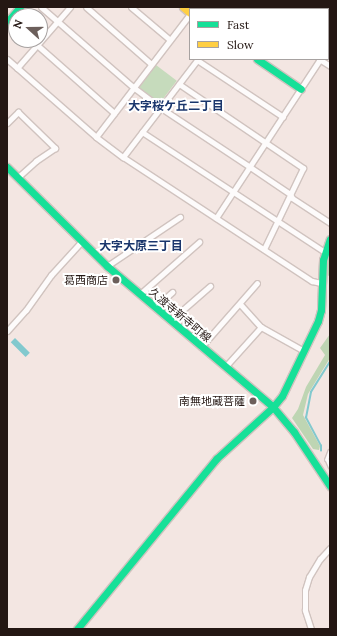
<!DOCTYPE html>
<meta charset="utf-8">
<style>
body{margin:0}
#map{position:relative;width:337px;height:636px;overflow:hidden;background:#f3e6e2;font-family:Lora,"Noto Sans JP",serif}
div>[style]{position:absolute}
[style*='--x']{left:calc(var(--x)*1px);top:calc(var(--y)*1px);width:calc(var(--w)*1px);rotate:calc(var(--a)*1deg)}
.green>*{inset:0;background:#c6dbbc;transform-origin:0 0}
.forest>*{inset:0;background:#bed5b3}
.water>*{inset:0;background:#82c9ce;transform-origin:0 0}
.stream>*{height:1.5px;margin:-0.75px;padding:0 0.75px;transform-origin:0.75px;border-radius:0.75px;background:#82c9ce}
.roads{filter:drop-shadow(1px 0 #d0c3bf) drop-shadow(-1px 0 #d0c3bf) drop-shadow(0 1px #d0c3bf) drop-shadow(0 -1px #d0c3bf)}
.lane>*{height:2.5px;margin:-1.25px;padding:0 1.25px;transform-origin:1.25px;border-radius:1.25px;background:#fdfbfb}
.street>*{height:5px;margin:-2.5px;padding:0 2.5px;transform-origin:2.5px;border-radius:2.5px;background:#fdfbfb}
.fast>*{height:7px;margin:-3.5px;padding:0 3.5px;transform-origin:3.5px;border-radius:3.5px;background:#16e098}
.slow>*{height:7px;margin:-3.5px;padding:0 3.5px;transform-origin:3.5px;border-radius:3.5px;background:#ffcf43}
.dots>*{width:11px;height:11px;translate:-50% -50%;box-sizing:border-box;border:2px solid #fff;border-radius:50%}
span{translate:-50% -50%;white-space:nowrap;text-align:center;line-height:1.15;-webkit-text-stroke:4px #fff;paint-order:stroke}
.poi-label{font-size:11px;color:#241713}
.right{translate:-100% -50%;text-align:right}
.street-label{font-size:11px;color:#241713}
.neighbourhood-label{font-size:12px;color:#1a366c;font-weight:700}
.frame{position:absolute;inset:0;border:8px solid #241713;pointer-events:none}
.legend{position:absolute;left:189px;top:8px;width:140px;height:52px;box-sizing:border-box;background:#fff;border:1px solid #a7a2a1;margin:0;padding:5px 7px;list-style:none;font-size:12px;color:#241713}
.legend li{display:flex;align-items:center;gap:8px;height:20px}
.legend b{width:20px;border:1px solid #a7a2a1}
.north{position:absolute;left:8px;top:8px;width:40px;height:40px;box-sizing:border-box;background:#fff;border:1px solid #a7a2a1;border-radius:50%;rotate:291deg;font-size:11px;font-weight:700;line-height:16px;text-align:center;color:#241713}
.north::after{content:'';display:block;margin:auto;width:14px;height:18px;background:#6c5f5b;clip-path:polygon(50% 0,100% 100%,50% 72%,0 100%)}
</style>
<div id="map">
<div class="green">
<i style="left:156px;top:65px;width:26px;height:29px;rotate:37deg"></i>
</div>
<div class="forest">
<i style="clip-path:polygon(330px 248px,330px 277px,324px 272px)"></i>
<i style="clip-path:polygon(330px 334px,330px 358px,308px 394px,303px 415px,320px 446px,319px 450px,313px 449px,292px 418px,298px 409px,306px 387px,325px 355px,320px 348px)"></i>
</div>
<div class="water">
<i style="left:15px;top:338px;width:21px;height:6px;rotate:45deg"></i>
</div>
<div class="stream">
<i style="--x:321;--y:451;--w:5;--a:-90"></i>
<i style="--x:321;--y:446;--w:32;--a:-118"></i>
<i style="--x:306;--y:418;--w:26;--a:-79"></i>
<i style="--x:311;--y:392;--w:36;--a:-58"></i>
</div>
<div class="roads">
<div class="lane">
<i style="--x:330;--y:451;--w:9;--a:111"></i>
<i style="--x:327;--y:459;--w:8;--a:67"></i>
</div>
<div class="street">
<i style="--x:41;--y:7;--w:122;--a:41"></i>
<i style="--x:133;--y:87;--w:35;--a:37"></i>
<i style="--x:161;--y:108;--w:107;--a:33.5"></i>
<i style="--x:250;--y:167;--w:48;--a:34"></i>
<i style="--x:290;--y:194;--w:4;--a:63"></i>
<i style="--x:292;--y:198;--w:45;--a:33.3"></i>
<i style="--x:86;--y:7;--w:86;--a:41.2"></i>
<i style="--x:131;--y:7;--w:51;--a:40.2"></i>
<i style="--x:241;--y:7;--w:4;--a:34"></i>
<i style="--x:295;--y:7;--w:4;--a:34"></i>
<i style="--x:194;--y:9;--w:2;--a:-63"></i>
<i style="--x:235;--y:9;--w:3;--a:-45"></i>
<i style="--x:328;--y:29;--w:2;--a:27"></i>
<i style="--x:37;--y:45;--w:103;--a:41.4"></i>
<i style="--x:328;--y:47;--w:4;--a:-56"></i>
<i style="--x:7;--y:59;--w:118;--a:41.2"></i>
<i style="--x:96;--y:137;--w:34;--a:37"></i>
<i style="--x:123;--y:157;--w:226;--a:33.3"></i>
<i style="--x:312;--y:281;--w:9;--a:13"></i>
<i style="--x:319;--y:59;--w:13;--a:32"></i>
<i style="--x:197;--y:60;--w:103;--a:33.5"></i>
<i style="--x:17;--y:68;--w:81;--a:-49"></i>
<i style="--x:179;--y:84;--w:150;--a:34.1"></i>
<i style="--x:303;--y:168;--w:90;--a:115.7"></i>
<i style="--x:7;--y:123;--w:16;--a:-45"></i>
<i style="--x:18;--y:112;--w:52;--a:44.2"></i>
<i style="--x:55;--y:148;--w:23;--a:146"></i>
<i style="--x:36;--y:161;--w:25;--a:138"></i>
<i style="--x:142;--y:132;--w:219;--a:33.3"></i>
<i style="--x:96;--y:137;--w:155;--a:-52.6"></i>
<i style="--x:123;--y:157;--w:123;--a:-52.6"></i>
<i style="--x:216;--y:218;--w:190;--a:-56.8"></i>
<i style="--x:107;--y:266;--w:88;--a:-33.9"></i>
<i style="--x:140;--y:294;--w:79;--a:-41.4"></i>
<i style="--x:240;--y:304;--w:31;--a:48"></i>
<i style="--x:155;--y:307;--w:23;--a:-41"></i>
<i style="--x:171;--y:320;--w:52;--a:-41.1"></i>
<i style="--x:7;--y:331;--w:28;--a:-48"></i>
<i style="--x:26;--y:310;--w:43;--a:-54.5"></i>
<i style="--x:51;--y:275;--w:45;--a:-47.7"></i>
<i style="--x:201;--y:347;--w:85;--a:-48.8"></i>
<i style="--x:225;--y:367;--w:54;--a:-48"></i>
<i style="--x:261;--y:327;--w:49;--a:29.2"></i>
<i style="--x:311;--y:629;--w:20;--a:-108"></i>
<i style="--x:305;--y:610;--w:20;--a:-90"></i>
<i style="--x:305;--y:590;--w:14;--a:-73"></i>
<i style="--x:309;--y:577;--w:21;--a:-59"></i>
<i style="--x:320;--y:559;--w:15;--a:-48"></i>
</div>
<div class="fast">
<i style="--x:7;--y:22;--w:20;--a:-49"></i>
<i style="--x:257;--y:59;--w:53;--a:34.3"></i>
<i style="--x:7;--y:167;--w:141;--a:44.7"></i>
<i style="--x:107;--y:266;--w:218;--a:40.3"></i>
<i style="--x:273;--y:407;--w:33;--a:50"></i>
<i style="--x:294;--y:432;--w:65;--a:56.3"></i>
<i style="--x:77;--y:629;--w:220;--a:-50.7"></i>
<i style="--x:216;--y:459;--w:77;--a:-42.4"></i>
<i style="--x:273;--y:407;--w:14;--a:-51"></i>
<i style="--x:282;--y:396;--w:83;--a:-64.4"></i>
<i style="--x:318;--y:321;--w:11;--a:-75"></i>
<i style="--x:321;--y:310;--w:50;--a:-87.7"></i>
<i style="--x:323;--y:260;--w:22;--a:-72"></i>
</div>
<div class="slow">
<i style="--x:183;--y:7;--w:9;--a:41"></i>
</div>
</div>
<div class="dots">
<i style="left:116px;top:280px;background:#6c5f5b"></i>
<i style="left:253px;top:401px;background:#6c5f5b"></i>
</div>
<div class="poi-label">
<span class="right" style="left:108px;top:280px">葛西商店</span>
<span class="right" style="left:245px;top:401px">南無地蔵菩薩</span>
</div>
<div class="street-label">
<span style="left:180px;top:315px;rotate:40deg">久渡寺新寺町線</span>
</div>
<div class="neighbourhood-label">
<span style="left:176px;top:106px">大字桜ケ丘二丁目</span>
<span style="left:141px;top:246px">大字大原三丁目</span>
</div>
<div class="frame"></div>
<ul class="legend">
<li><b style="height:5px;background:#16e098"></b>Fast</li>
<li><b style="height:5px;background:#ffcf43"></b>Slow</li>
</ul>
<div class="north">N</div>
</div>
